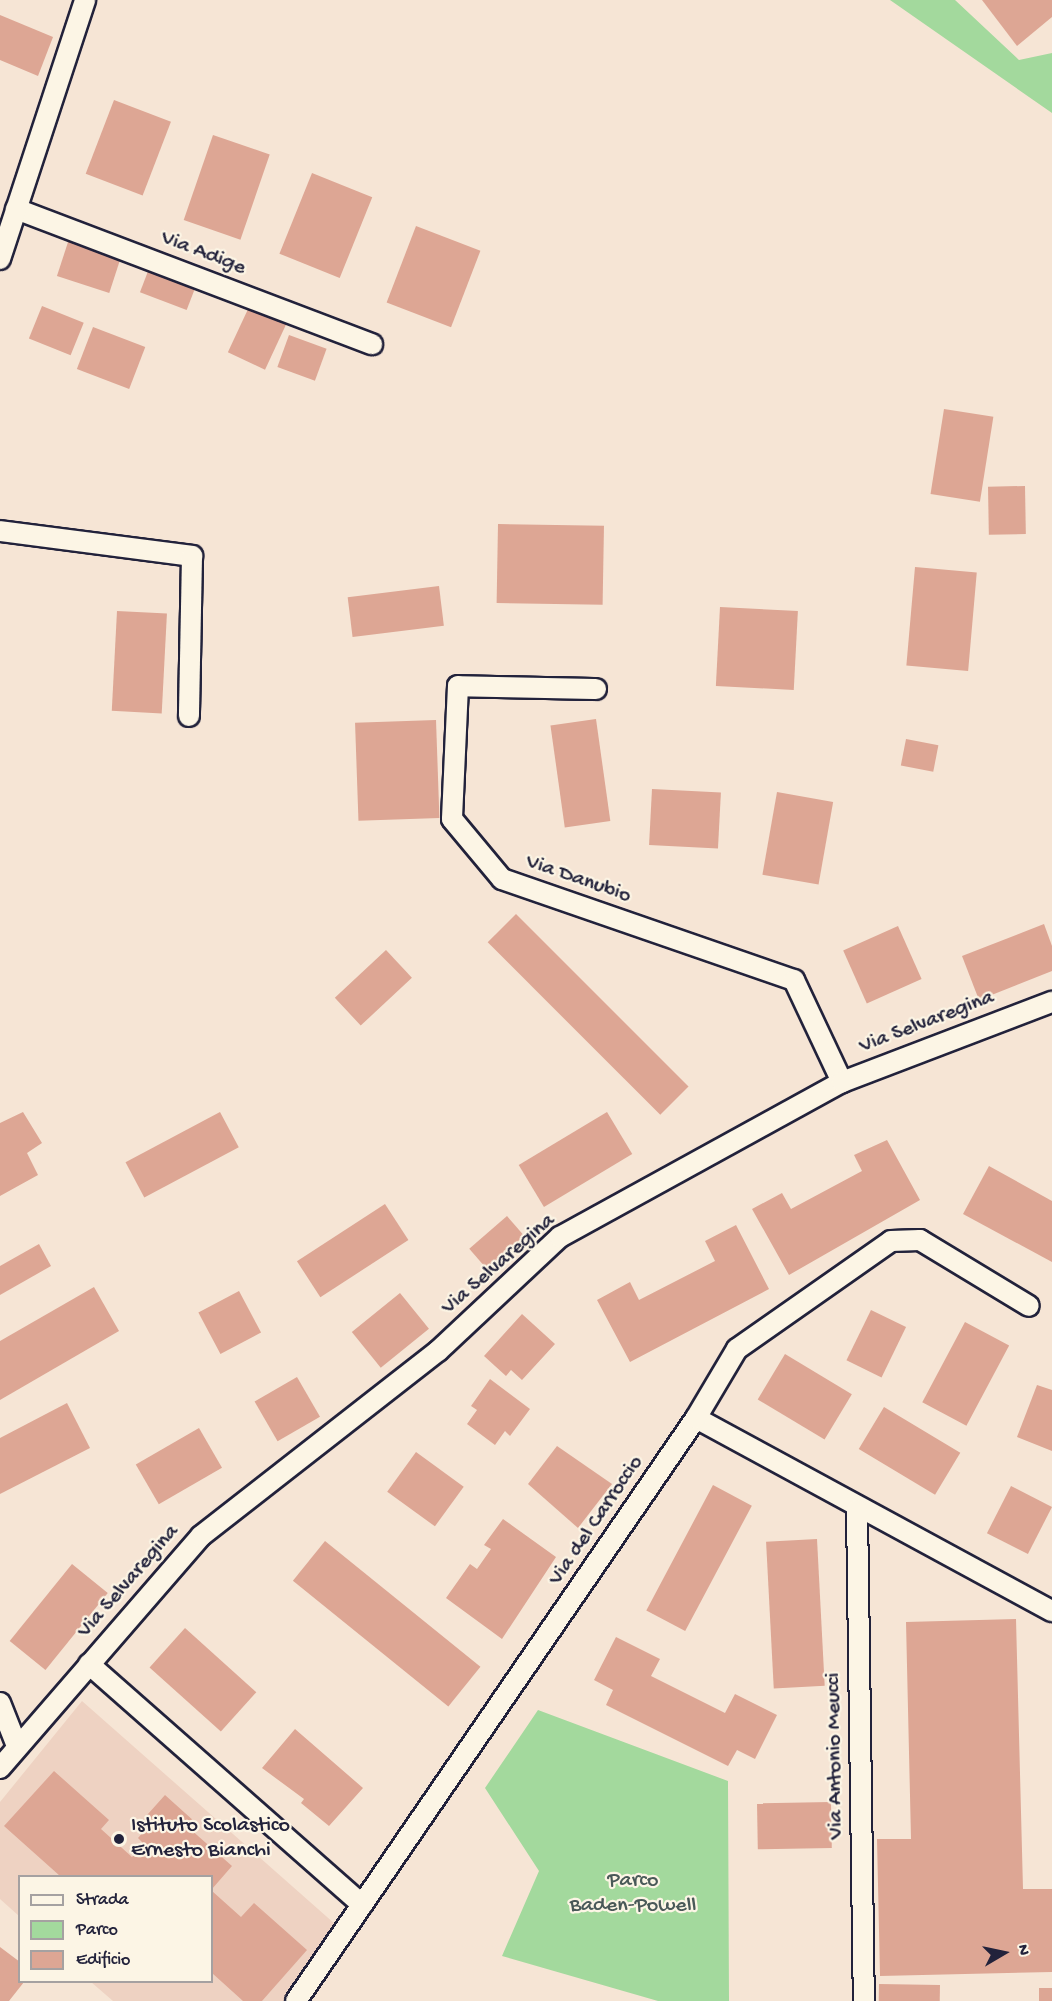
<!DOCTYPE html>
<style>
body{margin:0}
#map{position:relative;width:1052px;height:2001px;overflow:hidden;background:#f6e5d5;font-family:"Gochi Hand",sans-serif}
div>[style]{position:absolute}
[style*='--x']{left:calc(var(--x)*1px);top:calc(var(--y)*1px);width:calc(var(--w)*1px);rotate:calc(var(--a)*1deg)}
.built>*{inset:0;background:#eed2c2}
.green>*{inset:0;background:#a3d99d}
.building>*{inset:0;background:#dda694;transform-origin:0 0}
.roads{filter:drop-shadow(2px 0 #22223b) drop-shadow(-2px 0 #22223b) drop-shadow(0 2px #22223b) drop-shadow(0 -2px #22223b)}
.street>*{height:20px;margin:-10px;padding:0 10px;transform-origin:10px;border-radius:10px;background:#fcf5e5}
.dots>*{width:16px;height:16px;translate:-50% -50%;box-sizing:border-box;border:3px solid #fcf5e5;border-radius:50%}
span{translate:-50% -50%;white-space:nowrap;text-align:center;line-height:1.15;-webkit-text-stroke:4.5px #fcf5e5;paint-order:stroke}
.street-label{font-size:22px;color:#22223b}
.poi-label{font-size:22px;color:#22223b}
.left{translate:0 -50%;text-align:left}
.park-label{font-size:22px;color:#495958}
.legend{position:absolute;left:18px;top:1875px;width:195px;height:108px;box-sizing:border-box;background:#fcf5e5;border:2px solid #a5a1a1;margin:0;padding:8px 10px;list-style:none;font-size:18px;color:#22223b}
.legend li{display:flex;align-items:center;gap:12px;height:30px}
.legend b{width:30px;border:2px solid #a5a1a1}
.north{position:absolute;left:974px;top:1923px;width:60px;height:60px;-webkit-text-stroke:4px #fcf5e5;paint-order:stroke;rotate:81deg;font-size:16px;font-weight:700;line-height:24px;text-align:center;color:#22223b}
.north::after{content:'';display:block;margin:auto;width:21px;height:27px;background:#22223b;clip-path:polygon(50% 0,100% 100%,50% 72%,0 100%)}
</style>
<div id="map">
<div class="built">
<i style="clip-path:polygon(82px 1701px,335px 1924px,284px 2001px,113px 2001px,91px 1982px,212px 1982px,212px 1876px,20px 1876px,19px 1916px,0 1899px,0 1802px)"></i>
</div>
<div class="green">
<i style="clip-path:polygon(890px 0,955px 0,1019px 60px,1052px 53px,1052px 113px)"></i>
<i style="clip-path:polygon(538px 1710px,728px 1781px,729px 2001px,658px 2001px,502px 1956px,539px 1871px,485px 1788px)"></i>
</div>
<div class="building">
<i style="clip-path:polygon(982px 0,1052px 0,1052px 17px,1017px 46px)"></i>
<i style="clip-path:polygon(0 15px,53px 37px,38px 76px,0 60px)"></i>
<i style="left:114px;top:100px;width:61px;height:79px;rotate:21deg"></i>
<i style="left:213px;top:135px;width:60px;height:90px;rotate:19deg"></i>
<i style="left:312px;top:173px;width:65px;height:87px;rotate:22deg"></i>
<i style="left:416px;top:226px;width:69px;height:82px;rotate:21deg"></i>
<i style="left:69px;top:239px;width:55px;height:39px;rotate:18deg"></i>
<i style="left:150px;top:266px;width:50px;height:28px;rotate:21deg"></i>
<i style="left:42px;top:306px;width:45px;height:35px;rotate:22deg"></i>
<i style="left:249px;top:307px;width:41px;height:50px;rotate:25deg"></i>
<i style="left:93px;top:327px;width:56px;height:45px;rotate:21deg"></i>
<i style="left:289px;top:335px;width:40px;height:34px;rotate:20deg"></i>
<i style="left:944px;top:409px;width:50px;height:86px;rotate:9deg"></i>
<i style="left:1025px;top:486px;width:48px;height:37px;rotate:89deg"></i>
<i style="left:498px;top:524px;width:106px;height:79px;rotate:1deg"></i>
<i style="left:915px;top:567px;width:62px;height:99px;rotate:5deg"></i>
<i style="left:439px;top:586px;width:40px;height:92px;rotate:83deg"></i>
<i style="left:720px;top:607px;width:78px;height:79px;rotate:3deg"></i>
<i style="left:117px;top:611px;width:50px;height:100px;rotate:3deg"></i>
<i style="left:596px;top:719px;width:103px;height:46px;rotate:82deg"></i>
<i style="left:436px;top:720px;width:98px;height:81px;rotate:88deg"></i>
<i style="left:906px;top:739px;width:33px;height:27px;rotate:11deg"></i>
<i style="left:652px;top:789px;width:69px;height:56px;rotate:3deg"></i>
<i style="left:777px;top:792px;width:57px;height:84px;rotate:10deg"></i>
<i style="left:516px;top:914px;width:244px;height:40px;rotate:45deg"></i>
<i style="clip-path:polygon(1044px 924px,1052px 946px,1052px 971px,979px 1000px,962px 956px)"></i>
<i style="left:898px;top:926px;width:58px;height:60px;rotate:66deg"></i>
<i style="left:386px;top:950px;width:38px;height:70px;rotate:47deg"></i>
<i style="clip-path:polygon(23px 1112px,42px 1143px,27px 1153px,38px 1175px,0 1196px,0 1123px)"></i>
<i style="left:220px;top:1112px;width:40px;height:107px;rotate:62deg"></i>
<i style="left:607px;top:1112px;width:49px;height:103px;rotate:59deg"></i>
<i style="clip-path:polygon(887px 1140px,920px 1200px,789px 1275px,752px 1209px,782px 1193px,791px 1209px,862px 1171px,854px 1155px)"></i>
<i style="clip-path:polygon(989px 1166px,1052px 1201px,1052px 1262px,963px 1214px)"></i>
<i style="left:385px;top:1204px;width:43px;height:105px;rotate:57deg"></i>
<i style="left:507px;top:1216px;width:35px;height:50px;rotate:49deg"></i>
<i style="clip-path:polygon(736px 1225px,769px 1289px,630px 1362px,597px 1300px,630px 1282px,639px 1300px,715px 1261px,705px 1241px)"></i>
<i style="clip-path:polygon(39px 1244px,51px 1266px,0 1295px,0 1266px)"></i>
<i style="clip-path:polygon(94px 1287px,119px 1331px,0 1400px,0 1341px)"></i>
<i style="left:239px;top:1291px;width:47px;height:46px;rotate:62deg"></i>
<i style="left:400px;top:1293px;width:46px;height:62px;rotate:51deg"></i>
<i style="left:871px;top:1310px;width:39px;height:56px;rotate:26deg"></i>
<i style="clip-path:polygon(522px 1314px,555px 1344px,522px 1380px,511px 1370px,506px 1376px,484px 1356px)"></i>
<i style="left:965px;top:1322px;width:50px;height:91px;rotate:28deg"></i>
<i style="left:785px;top:1354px;width:78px;height:53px;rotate:31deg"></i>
<i style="left:297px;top:1377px;width:46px;height:49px;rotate:60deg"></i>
<i style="clip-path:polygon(490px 1379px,530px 1409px,510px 1436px,505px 1431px,495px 1445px,467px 1424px,477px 1410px,471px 1406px)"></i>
<i style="clip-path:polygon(1037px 1385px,1052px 1390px,1052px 1451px,1017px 1437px)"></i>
<i style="clip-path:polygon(67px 1403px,90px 1448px,0 1494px,0 1438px)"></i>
<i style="left:884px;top:1407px;width:89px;height:49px;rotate:31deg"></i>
<i style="left:199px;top:1428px;width:46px;height:73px;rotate:60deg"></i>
<i style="clip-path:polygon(557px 1446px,612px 1484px,578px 1528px,528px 1484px)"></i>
<i style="left:416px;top:1452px;width:59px;height:49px;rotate:36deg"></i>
<i style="left:713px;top:1485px;width:44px;height:142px;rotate:28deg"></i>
<i style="left:1011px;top:1486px;width:46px;height:53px;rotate:27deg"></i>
<i style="clip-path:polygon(503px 1519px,556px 1557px,502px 1639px,446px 1598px,470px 1564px,477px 1569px,491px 1549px,484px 1545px)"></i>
<i style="left:817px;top:1539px;width:147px;height:51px;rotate:87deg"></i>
<i style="left:325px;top:1541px;width:200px;height:51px;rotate:39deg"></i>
<i style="left:72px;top:1564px;width:46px;height:99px;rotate:39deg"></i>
<i style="clip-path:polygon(1016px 1619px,1023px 1889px,1052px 1889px,1052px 1972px,880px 1976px,877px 1839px,911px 1839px,906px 1622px)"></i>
<i style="left:185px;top:1628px;width:96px;height:53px;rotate:42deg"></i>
<i style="clip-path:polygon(616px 1637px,660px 1659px,651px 1676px,725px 1713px,735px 1694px,777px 1715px,755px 1759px,737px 1750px,728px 1766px,606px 1705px,613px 1690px,594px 1680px)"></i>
<i style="clip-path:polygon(295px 1729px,363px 1788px,329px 1826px,301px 1803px,304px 1799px,262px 1768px)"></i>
<i style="clip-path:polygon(54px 1771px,109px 1820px,101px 1829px,132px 1857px,144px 1844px,138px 1838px,145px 1830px,139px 1824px,165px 1795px,195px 1822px,189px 1828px,232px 1866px,212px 1889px,212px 1876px,60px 1876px,4px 1826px)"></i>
<i style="left:831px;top:1802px;width:46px;height:74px;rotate:89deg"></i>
<i style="clip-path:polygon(212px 1891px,241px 1917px,254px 1903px,307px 1950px,262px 2001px,243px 2001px,212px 1973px)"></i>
<i style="clip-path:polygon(0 1947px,20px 1962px,20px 1982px,24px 1982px,9px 2001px,0 2001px)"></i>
<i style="left:879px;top:1984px;width:61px;height:17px;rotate:1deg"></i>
<i style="left:1039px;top:1988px;width:13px;height:13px"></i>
</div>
<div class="roads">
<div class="street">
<i style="--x:16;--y:209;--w:381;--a:20.8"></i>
<i style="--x:0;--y:259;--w:273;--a:-71.8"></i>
<i style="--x:0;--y:531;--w:194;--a:7.4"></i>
<i style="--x:192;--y:556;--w:160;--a:91.1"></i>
<i style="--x:596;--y:689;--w:138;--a:-178.8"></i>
<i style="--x:458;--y:686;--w:133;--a:92.6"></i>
<i style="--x:452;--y:819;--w:78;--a:50.2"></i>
<i style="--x:502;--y:879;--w:309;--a:19.1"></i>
<i style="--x:794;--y:980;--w:113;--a:64.8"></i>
<i style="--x:696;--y:1418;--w:405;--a:28.5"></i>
<i style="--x:857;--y:1510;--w:491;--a:89.2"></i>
<i style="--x:89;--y:1664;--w:364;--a:41.4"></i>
<i style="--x:0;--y:1703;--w:46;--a:68.4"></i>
<i style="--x:0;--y:1768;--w:307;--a:-49.1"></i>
<i style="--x:201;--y:1536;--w:301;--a:-38"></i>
<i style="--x:438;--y:1351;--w:167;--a:-43.1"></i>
<i style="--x:560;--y:1237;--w:322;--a:-28.8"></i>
<i style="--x:842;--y:1082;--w:225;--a:-20.9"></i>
<i style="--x:296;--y:2001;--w:707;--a:-55.55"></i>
<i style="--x:696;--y:1418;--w:80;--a:-59.3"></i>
<i style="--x:737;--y:1349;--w:188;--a:-35"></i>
<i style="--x:891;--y:1241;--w:29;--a:-2"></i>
<i style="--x:920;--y:1240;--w:127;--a:31.2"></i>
</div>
</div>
<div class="dots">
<i style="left:119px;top:1839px;background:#22223b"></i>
</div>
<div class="street-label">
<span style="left:203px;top:254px;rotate:21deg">Via Adige</span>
<span style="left:578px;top:880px;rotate:19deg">Via Danubio</span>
<span style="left:927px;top:1023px;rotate:-21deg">Via Selvaregina</span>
<span style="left:499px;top:1265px;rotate:-41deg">Via Selvaregina</span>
<span style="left:597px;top:1521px;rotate:-56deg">Via del Carroccio</span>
<span style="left:129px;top:1582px;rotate:-49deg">Via Selvaregina</span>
<span style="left:836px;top:1756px;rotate:-91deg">Via Antonio Meucci</span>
</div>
<div class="poi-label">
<span class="left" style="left:131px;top:1839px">Istituto Scolastico<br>Ernesto Bianchi</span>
</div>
<div class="park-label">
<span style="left:633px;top:1894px">Parco<br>Baden-Powell</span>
</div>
<ul class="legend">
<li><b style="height:8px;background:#fcf5e5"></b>Strada</li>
<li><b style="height:16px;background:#a3d99d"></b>Parco</li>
<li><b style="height:16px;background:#dda694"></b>Edificio</li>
</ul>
<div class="north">N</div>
</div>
